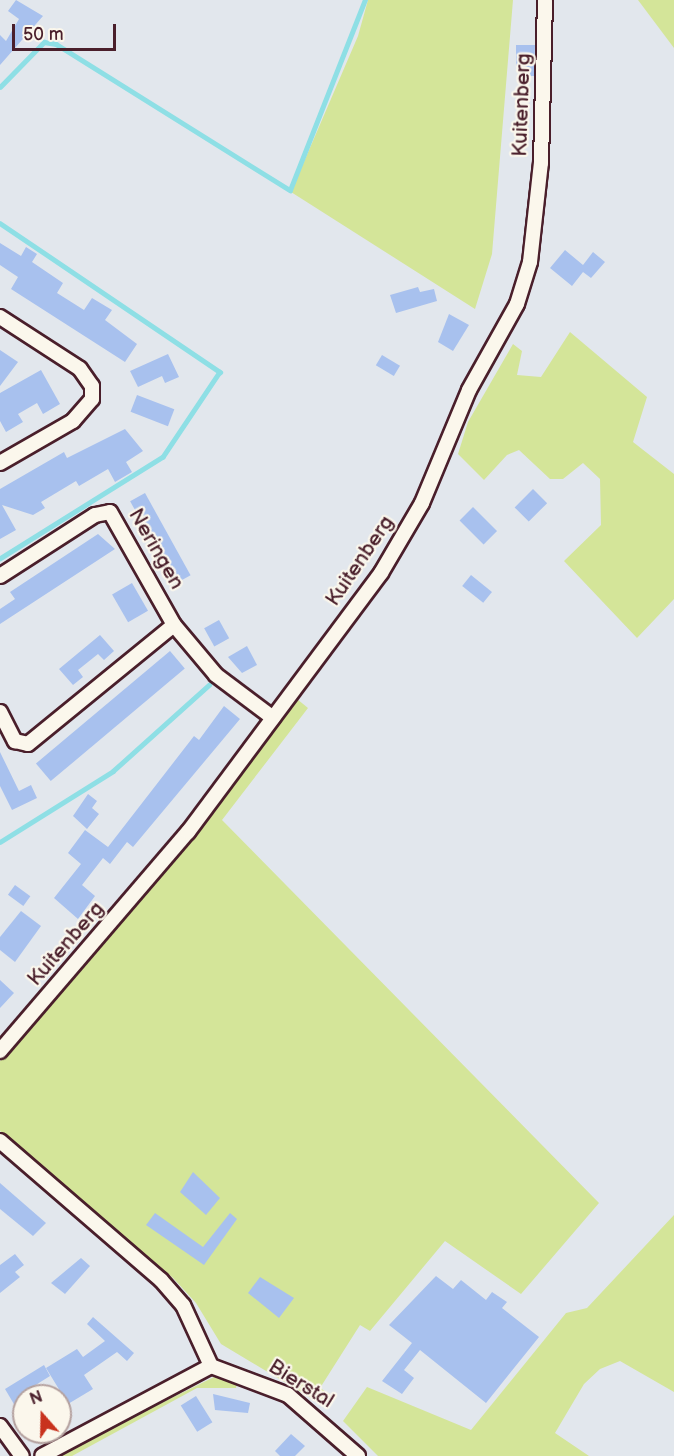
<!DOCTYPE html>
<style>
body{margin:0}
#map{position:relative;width:674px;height:1456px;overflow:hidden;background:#e2e7ed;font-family:"Balsamiq Sans",sans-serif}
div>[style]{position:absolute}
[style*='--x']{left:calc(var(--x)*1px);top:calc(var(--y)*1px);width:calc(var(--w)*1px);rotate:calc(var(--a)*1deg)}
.green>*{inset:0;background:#d4e599}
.stream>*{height:4.5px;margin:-2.25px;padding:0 2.25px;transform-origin:2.25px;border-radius:2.25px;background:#8edfe5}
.building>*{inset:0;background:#a8c1ee;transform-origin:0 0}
.roads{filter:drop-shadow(2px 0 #4a1f2b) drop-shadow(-2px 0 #4a1f2b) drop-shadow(0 2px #4a1f2b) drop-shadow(0 -2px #4a1f2b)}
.minor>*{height:14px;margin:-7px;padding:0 7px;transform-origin:7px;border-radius:7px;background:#fbf7ec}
span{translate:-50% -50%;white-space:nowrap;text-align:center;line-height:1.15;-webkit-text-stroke:4.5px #fbf7ec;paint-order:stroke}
.street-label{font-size:21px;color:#4a1f2b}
.north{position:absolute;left:12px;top:1384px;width:60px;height:60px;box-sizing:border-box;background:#fbf7ec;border:2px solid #b4a19f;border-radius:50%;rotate:340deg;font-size:16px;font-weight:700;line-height:24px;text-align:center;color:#4a1f2b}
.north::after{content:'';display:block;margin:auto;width:21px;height:27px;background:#c8321e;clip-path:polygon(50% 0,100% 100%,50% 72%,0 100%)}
.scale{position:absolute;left:12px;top:24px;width:104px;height:27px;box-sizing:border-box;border:3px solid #4a1f2b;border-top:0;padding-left:8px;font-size:18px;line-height:21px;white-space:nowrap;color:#4a1f2b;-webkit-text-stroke:4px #fbf7ec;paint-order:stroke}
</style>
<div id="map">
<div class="green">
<i style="clip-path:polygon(368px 0,513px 0,492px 254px,475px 309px,291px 192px,358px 36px)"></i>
<i style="clip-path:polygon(638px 0,674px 0,674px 48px)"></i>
<i style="clip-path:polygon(570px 332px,647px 397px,633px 442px,674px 474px,674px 599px,637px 638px,564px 561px,601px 525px,600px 479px,583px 463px,563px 479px,550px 479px,519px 450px,507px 455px,484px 480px,458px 454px,468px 422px,513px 344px,522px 351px,517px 375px,541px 377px)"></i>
<i style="clip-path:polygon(297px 699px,308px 708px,222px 820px,599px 1203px,521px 1294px,445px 1241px,370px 1331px,360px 1325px,320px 1388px,330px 1394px,323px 1405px,221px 1344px,196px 1303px,173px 1278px,0 1131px,0 1061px,213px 811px)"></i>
<i style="clip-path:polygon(674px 1215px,674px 1392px,620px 1361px,600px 1369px,584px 1384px,555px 1433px,589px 1456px,378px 1456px,343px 1421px,367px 1387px,471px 1430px,566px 1313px,587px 1308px)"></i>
<i style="clip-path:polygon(214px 1377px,238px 1380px,236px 1388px,197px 1388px,72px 1456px,54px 1456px)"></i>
</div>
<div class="stream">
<i style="--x:0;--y:87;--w:63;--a:-45.6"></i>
<i style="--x:44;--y:42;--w:12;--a:9"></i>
<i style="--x:56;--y:44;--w:276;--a:32"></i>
<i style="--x:290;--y:190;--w:204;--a:-68.5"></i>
<i style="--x:0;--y:223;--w:266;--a:34.1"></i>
<i style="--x:220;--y:372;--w:102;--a:123.8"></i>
<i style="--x:163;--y:457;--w:192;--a:148"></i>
<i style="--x:0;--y:842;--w:133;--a:-32.1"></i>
<i style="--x:113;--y:771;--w:129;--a:-41.9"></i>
</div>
<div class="building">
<i style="clip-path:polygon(16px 0,43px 16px,0 65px,0 35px,6px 41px,19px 19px,8px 11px)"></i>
<i style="clip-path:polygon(516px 45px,535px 45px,534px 76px,524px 76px,523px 67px,516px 66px)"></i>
<i style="clip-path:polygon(0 243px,21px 256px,26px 247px,37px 254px,32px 262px,63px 283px,57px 293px,84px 310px,92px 298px,112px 310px,105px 320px,137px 344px,125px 362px,11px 289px,18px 277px,0 265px)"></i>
<i style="clip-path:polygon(565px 250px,583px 265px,593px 252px,605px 262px,591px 278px,583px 272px,572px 286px,550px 268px)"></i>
<i style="clip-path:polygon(418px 287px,420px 292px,434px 289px,437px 301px,396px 313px,390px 295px)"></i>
<i style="clip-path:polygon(449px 314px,469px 325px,453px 351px,438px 342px)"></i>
<i style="clip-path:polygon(0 350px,18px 362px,0 386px)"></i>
<i style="clip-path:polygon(168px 354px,179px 377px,165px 383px,162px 376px,138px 387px,130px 371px)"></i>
<i style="left:382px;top:355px;width:21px;height:12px;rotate:31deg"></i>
<i style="clip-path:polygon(41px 370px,60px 404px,43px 414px,37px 403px,18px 414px,23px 422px,6px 432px,0 421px,0 393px)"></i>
<i style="left:137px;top:395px;width:40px;height:18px;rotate:21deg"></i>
<i style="clip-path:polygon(125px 429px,143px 451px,126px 462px,132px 472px,115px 482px,108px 469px,79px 486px,76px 481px,41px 502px,45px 508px,33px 515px,2px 505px,16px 530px,0 539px,0 489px,64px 452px,67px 458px)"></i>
<i style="left:533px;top:489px;width:20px;height:26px;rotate:45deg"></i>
<i style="left:145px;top:493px;width:94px;height:17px;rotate:61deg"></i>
<i style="left:473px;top:507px;width:34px;height:19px;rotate:45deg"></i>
<i style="clip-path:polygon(98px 534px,115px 549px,0 624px,0 609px,15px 599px,10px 592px)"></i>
<i style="left:471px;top:575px;width:27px;height:14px;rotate:39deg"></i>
<i style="left:132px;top:583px;width:32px;height:23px;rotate:60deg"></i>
<i style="left:219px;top:620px;width:21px;height:17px;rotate:61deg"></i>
<i style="clip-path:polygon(100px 635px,114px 651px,104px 660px,98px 654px,78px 670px,83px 677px,73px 685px,59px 669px)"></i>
<i style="clip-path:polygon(247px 646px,257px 665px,242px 673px,228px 657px)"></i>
<i style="left:170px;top:651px;width:23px;height:175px;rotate:50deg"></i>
<i style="clip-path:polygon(224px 706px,240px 719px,133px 847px,127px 842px,110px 864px,103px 858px,82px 885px,95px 896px,78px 919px,54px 898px,81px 864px,68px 853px,85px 830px,108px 847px,194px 736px,199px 740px)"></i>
<i style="clip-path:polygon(0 752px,19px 791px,31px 785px,37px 798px,12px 810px,0 786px)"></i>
<i style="clip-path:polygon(88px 794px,97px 801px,92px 808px,99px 814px,87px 829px,73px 816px)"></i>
<i style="left:15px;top:885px;width:19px;height:12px;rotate:36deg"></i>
<i style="clip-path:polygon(21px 911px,41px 926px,15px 962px,0 950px,0 937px)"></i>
<i style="clip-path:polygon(0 980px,14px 993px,0 1008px)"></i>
<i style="clip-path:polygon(193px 1172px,220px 1198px,206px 1215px,180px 1192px)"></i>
<i style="clip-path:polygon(0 1183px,46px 1223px,33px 1236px,0 1209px)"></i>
<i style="clip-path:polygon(155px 1213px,203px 1247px,230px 1213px,237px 1219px,204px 1265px,146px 1225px)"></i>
<i style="clip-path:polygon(15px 1254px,24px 1265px,15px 1272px,20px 1277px,0 1293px,0 1265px)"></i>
<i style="clip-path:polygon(81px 1258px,90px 1266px,65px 1294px,51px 1283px)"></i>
<i style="clip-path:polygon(436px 1276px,453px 1289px,461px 1280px,486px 1300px,492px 1292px,507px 1302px,502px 1308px,539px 1337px,486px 1403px,420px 1350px,404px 1370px,414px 1378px,402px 1394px,382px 1381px,412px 1343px,389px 1325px)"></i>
<i style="clip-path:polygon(260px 1277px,294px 1298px,279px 1318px,248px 1293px)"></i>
<i style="clip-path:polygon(93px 1317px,134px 1353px,127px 1361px,117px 1352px,84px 1375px,93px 1389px,68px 1404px,46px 1368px,77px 1349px,83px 1357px,105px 1341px,87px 1324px)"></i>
<i style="clip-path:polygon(44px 1365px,50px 1376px,26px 1391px,24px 1421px,5px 1389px)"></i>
<i style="clip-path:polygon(213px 1394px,250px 1403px,248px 1413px,215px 1410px)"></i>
<i style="left:196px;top:1396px;width:31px;height:18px;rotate:58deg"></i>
<i style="clip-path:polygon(291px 1434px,305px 1446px,295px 1456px,280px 1456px,275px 1451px)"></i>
</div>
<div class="roads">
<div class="minor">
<i style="--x:0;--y:317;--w:95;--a:33"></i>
<i style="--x:80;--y:369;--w:21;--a:55"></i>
<i style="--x:92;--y:386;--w:13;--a:90"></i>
<i style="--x:92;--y:399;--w:29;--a:131"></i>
<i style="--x:73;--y:421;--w:84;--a:150.1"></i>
<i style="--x:0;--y:576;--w:113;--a:-32.7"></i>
<i style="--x:95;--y:515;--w:15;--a:-11"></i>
<i style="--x:110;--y:512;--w:130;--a:60.5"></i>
<i style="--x:174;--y:625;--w:65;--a:50"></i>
<i style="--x:216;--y:675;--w:71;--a:37"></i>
<i style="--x:0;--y:712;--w:33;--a:63"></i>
<i style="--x:15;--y:741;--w:13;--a:13"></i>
<i style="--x:28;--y:744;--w:188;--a:-39.2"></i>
<i style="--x:0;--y:1051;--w:289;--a:-49.4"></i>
<i style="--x:188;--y:832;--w:323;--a:-53.3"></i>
<i style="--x:381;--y:573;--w:81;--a:-59.6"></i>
<i style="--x:422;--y:503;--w:122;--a:-67.4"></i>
<i style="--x:469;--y:390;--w:98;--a:-60.8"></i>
<i style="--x:517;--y:304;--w:44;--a:-72.8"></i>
<i style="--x:530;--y:262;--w:100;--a:-83.7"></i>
<i style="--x:541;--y:163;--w:163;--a:-88.6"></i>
<i style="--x:0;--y:1141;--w:213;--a:40.8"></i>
<i style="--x:161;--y:1280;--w:33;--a:49"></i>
<i style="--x:183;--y:1305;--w:67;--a:65.3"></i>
<i style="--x:211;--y:1366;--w:191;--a:152"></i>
<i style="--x:211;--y:1366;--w:82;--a:20.6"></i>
<i style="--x:288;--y:1395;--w:93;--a:41.1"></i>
<i style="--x:0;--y:1426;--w:37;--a:54"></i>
</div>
</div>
<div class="street-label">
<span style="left:522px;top:105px;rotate:-88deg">Kuitenberg</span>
<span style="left:156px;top:549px;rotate:60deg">Neringen</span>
<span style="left:360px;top:561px;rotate:-56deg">Kuitenberg</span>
<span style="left:66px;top:944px;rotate:-49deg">Kuitenberg</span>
<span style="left:301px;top:1384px;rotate:32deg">Bierstal</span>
</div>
<div class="north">N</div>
<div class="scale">50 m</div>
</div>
